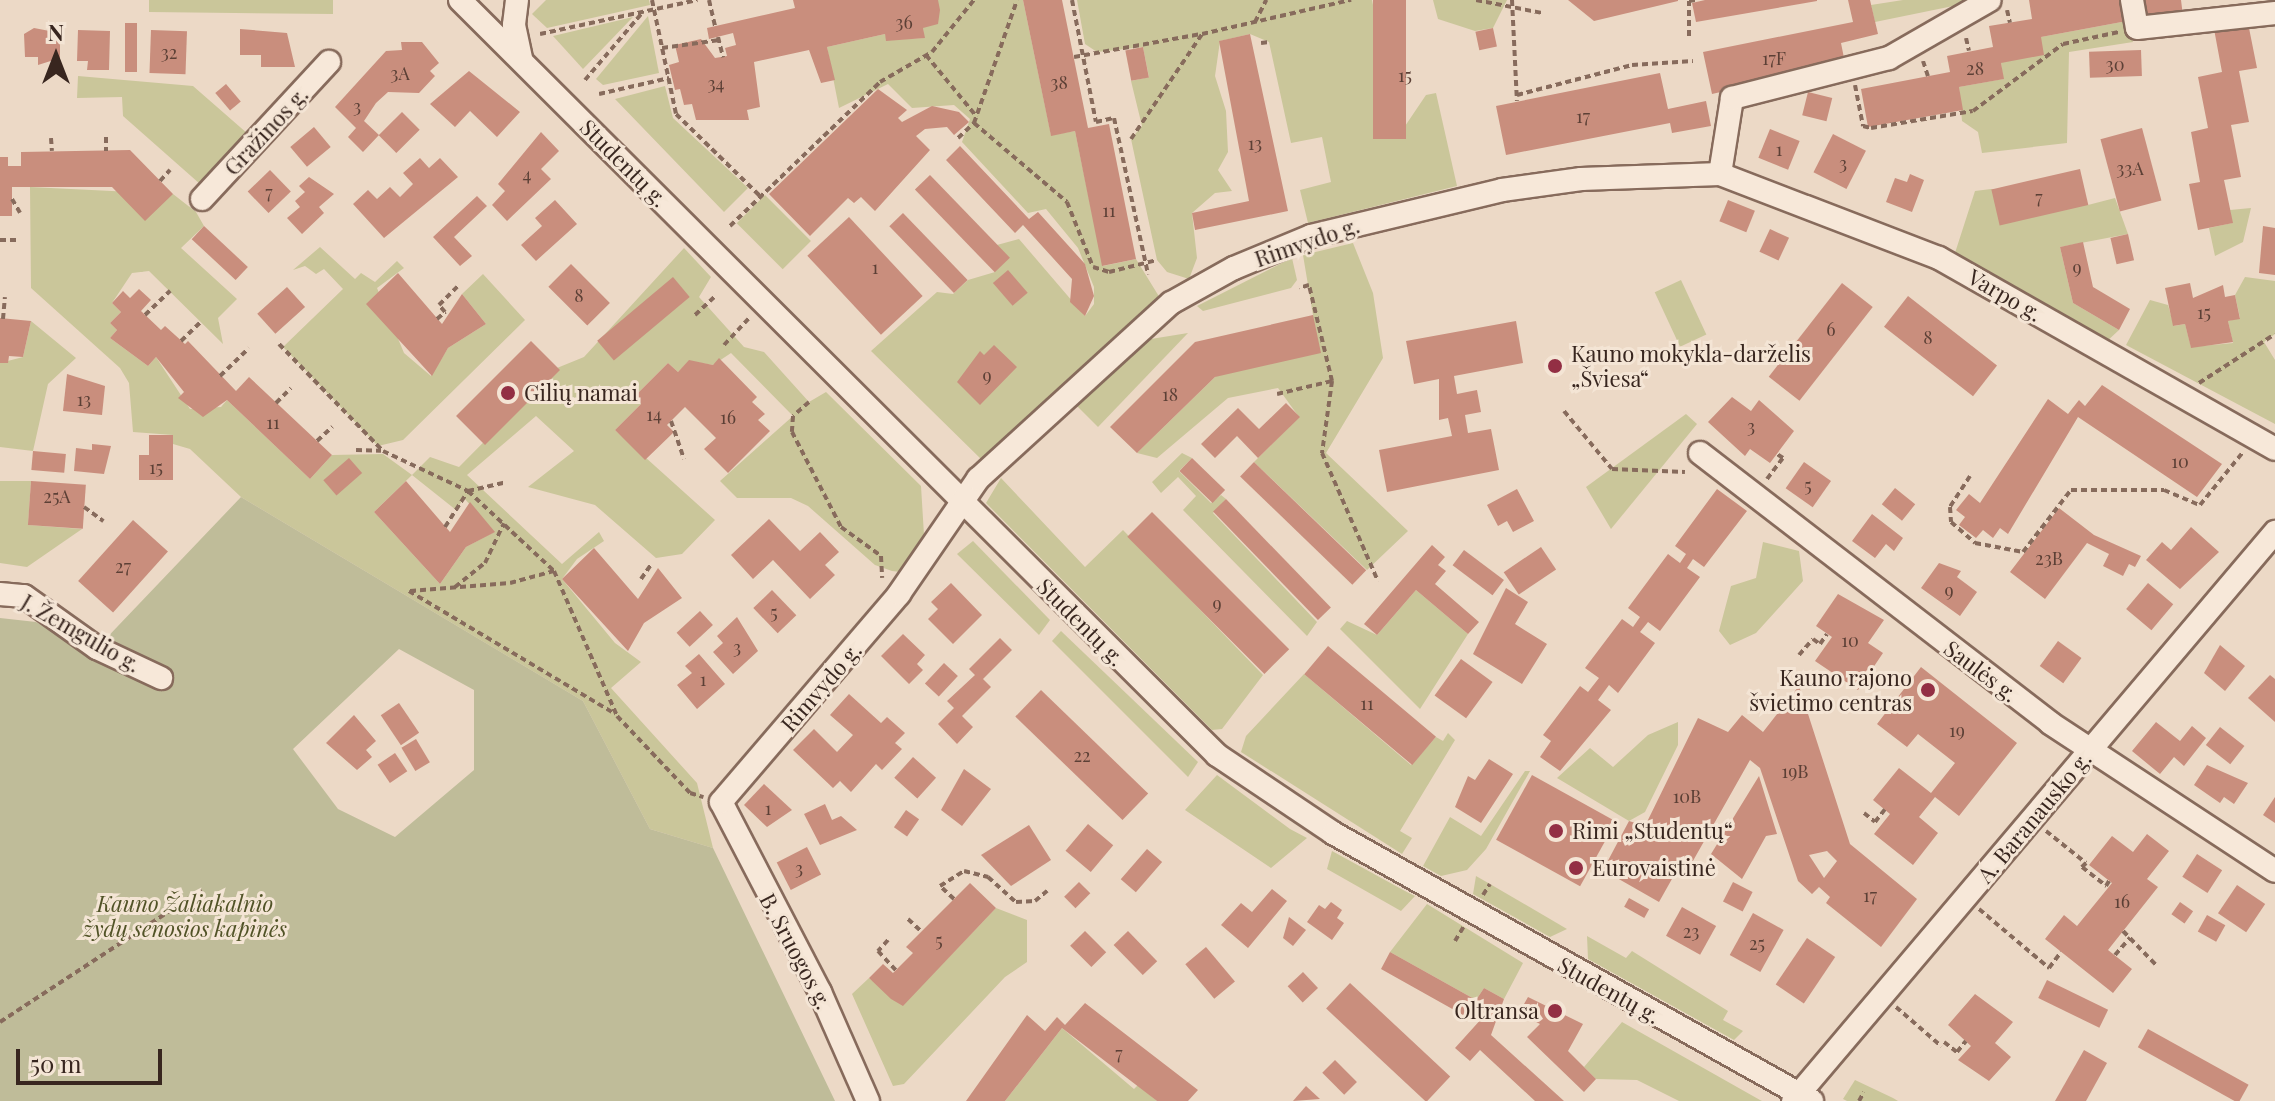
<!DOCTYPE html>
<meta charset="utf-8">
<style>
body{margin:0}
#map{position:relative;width:2275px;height:1101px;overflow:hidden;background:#ecd9c6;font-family:"Playfair Display",serif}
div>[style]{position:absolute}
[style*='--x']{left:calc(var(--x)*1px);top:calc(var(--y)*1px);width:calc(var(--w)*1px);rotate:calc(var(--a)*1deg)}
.green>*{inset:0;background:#cac69a;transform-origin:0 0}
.cemetery>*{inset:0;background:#bfbc99}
.building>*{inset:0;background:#c98e7d;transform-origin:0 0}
.path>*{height:4px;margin-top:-2px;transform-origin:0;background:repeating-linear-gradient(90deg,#876b5c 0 6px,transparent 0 10px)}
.roads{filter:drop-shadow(2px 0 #876b5c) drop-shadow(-2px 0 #876b5c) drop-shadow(0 2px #876b5c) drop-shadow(0 -2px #876b5c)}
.minor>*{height:22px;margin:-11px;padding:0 11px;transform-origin:11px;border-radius:11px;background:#f7e8d9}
.dots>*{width:22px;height:22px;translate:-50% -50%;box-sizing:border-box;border:4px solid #f4e5d5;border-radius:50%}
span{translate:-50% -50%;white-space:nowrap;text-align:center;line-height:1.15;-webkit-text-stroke:6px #f4e5d5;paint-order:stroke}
.number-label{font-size:18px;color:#5c4036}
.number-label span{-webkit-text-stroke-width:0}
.street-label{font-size:22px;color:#38261f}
.poi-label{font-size:22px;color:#38261f}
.left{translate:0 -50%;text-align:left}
.right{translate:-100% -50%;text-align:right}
.park-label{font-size:22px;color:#515327;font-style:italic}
.north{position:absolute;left:16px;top:16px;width:80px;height:80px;-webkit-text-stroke:6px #f4e5d5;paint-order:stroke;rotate:0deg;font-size:22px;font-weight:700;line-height:32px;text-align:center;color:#38261f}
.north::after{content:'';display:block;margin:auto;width:28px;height:36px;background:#38261f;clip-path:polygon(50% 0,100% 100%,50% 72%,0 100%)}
.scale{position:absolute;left:16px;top:1049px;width:146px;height:36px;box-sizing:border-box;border:4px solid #38261f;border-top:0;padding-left:10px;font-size:24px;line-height:28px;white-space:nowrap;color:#38261f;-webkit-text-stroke:6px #f4e5d5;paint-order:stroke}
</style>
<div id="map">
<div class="green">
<i style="clip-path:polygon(149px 0,333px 0,333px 14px,149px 12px)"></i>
<i style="clip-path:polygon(546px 0,649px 0,650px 5px,547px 28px,532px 14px)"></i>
<i style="clip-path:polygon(938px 0,1023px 0,1051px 135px,1075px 131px,1103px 266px,1136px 259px,1163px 303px,984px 462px,871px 351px,937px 292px,953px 294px,968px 280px,995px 272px,997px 245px,1019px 239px,1085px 316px,1094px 304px,1094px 287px,1078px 248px,1046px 209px,1028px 213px,962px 142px,970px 119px,954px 105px,912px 108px,888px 84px,839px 108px,827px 47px,885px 34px,887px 40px,924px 38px,923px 28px)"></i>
<i style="clip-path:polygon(1077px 0,1372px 0,1399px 135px,1426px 95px,1436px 93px,1457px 186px,1308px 223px,1300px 190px,1331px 182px,1322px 137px,1291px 143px,1269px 42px,1250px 34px,1220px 41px,1215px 76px,1226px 111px,1228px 152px,1218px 170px,1232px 191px,1215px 193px,1192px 213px,1197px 258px,1189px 279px,1167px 272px,1157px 260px,1131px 139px,1142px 126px,1131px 81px,1149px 77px,1143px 47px,1097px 52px,1085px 44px)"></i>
<i style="clip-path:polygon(1433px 0,1507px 0,1493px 28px,1475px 31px,1438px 19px)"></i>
<i style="clip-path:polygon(1903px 0,1963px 0,1963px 4px,1875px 22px,1871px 5px)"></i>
<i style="clip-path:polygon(648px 16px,659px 73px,603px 85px,596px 79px)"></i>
<i style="clip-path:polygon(633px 17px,583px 69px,553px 36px)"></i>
<i style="clip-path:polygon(2127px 21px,2133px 42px,2069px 52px,2067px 143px,1982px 153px,1978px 132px,1962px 121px,1959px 87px,2003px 79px,2001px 63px,2041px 37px)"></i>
<i style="clip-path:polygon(78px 76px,193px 86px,248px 134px,200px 184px,123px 116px,122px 97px,77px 98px)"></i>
<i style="clip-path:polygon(665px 86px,673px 118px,748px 188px,724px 212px,615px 99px)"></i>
<i style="clip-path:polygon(evenodd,30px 187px,173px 194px,196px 212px,204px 226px,181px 248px,237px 299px,218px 318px,223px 344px,149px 271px,132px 273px,112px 303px,121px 312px,110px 323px,117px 330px,110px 338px,148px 366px,156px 357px,190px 409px,221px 407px,227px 400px,310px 479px,332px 455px,383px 454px,412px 475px,430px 457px,459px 467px,557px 368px,584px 357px,684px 248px,711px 277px,699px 297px,744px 347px,764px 352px,809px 402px,826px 392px,921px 486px,924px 535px,901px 572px,892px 571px,875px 565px,808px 506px,791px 498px,737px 498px,720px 481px,793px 416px,731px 353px,713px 365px,689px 361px,678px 372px,668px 363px,635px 396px,641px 404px,615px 430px,715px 520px,682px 554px,656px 558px,595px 505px,528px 487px,574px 451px,536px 416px,467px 475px,562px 564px,599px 532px,604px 541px,577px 559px,562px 579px,615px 643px,641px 662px,611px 688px,697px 783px,713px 848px,650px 829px,583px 701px,241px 497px,190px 449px,173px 444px,173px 435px,133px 432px,129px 383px,120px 368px,31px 288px,30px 187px,412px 475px,456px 510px,464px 498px,494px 532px,466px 547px,440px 584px,374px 512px,412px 475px)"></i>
<i style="clip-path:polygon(1991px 189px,2088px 205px,2115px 198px,2128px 234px,2060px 247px,2073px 303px,2119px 330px,2104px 344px,1954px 256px,1975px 191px)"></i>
<i style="left:765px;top:195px;width:65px;height:40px;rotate:45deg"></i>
<i style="clip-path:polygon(2251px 208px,2243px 242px,2215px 256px,2209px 228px,2232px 223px,2230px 210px)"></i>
<i style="clip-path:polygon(1353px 243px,1373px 293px,1383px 358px,1326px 453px,1408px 531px,1367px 570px,1254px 462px,1299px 417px,1278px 388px,1228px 398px,1157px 458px,1137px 453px,1215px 377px,1313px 315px,1303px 255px)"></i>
<i style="clip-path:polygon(320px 247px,355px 279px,361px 273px,375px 282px,397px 261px,404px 268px,377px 288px,404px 353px,431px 376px,448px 348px,486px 324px,462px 294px,483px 274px,525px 320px,403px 440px,378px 446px,283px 347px,343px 289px,324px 269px,316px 274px,305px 266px,293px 270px)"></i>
<i style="clip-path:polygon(1292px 258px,1297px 280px,1291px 288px,1203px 311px,1197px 306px)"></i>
<i style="clip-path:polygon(2245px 277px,2275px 281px,2275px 334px,2264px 342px,2275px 360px,2275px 424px,2126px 345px,2150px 300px,2168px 305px,2174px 326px,2185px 324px,2191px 347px,2233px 343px,2228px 321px,2240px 318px,2235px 295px)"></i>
<i style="left:1681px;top:280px;width:60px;height:29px;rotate:65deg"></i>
<i style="clip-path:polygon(31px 321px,76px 358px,48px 384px,33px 451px,0 447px,0 363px,23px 357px)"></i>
<i style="clip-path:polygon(1188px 333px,1098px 427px,1076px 405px,1151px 339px)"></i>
<i style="clip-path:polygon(1686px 414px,1697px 424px,1611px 529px,1586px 487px)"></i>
<i style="clip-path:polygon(1182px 453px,1192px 458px,1179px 471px,1211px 503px,1221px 495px,1226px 499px,1213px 513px,1317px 622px,1307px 636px,1183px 510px,1196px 496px,1178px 477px,1161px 493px,1152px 482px)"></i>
<i style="clip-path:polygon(1001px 478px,1085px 567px,1123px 530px,1263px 675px,1222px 729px,1212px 730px,986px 503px)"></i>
<i style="clip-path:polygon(0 481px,31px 481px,28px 525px,82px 529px,27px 567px,0 563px)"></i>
<i style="clip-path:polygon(973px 541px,1050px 620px,1039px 635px,957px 554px)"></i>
<i style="clip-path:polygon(1763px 542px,1799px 551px,1803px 581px,1756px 633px,1730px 645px,1719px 631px,1731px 586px,1756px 578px)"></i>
<i style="clip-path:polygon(1416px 590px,1468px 634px,1420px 709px,1340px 629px,1347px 621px,1377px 635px)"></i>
<i style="clip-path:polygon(1061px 631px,1198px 762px,1188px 777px,1052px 641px)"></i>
<i style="clip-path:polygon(1304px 674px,1411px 765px,1436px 737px,1443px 741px,1448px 733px,1455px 740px,1400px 831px,1412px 838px,1402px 854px,1241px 752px,1246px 736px)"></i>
<i style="clip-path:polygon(1678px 722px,1678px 745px,1645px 812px,1629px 821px,1557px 778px,1590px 748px,1613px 767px,1648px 735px)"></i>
<i style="clip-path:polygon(1525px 771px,1530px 771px,1486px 849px,1467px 870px,1441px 876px,1423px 866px,1450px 817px,1481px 836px)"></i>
<i style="clip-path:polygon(1217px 775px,1290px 829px,1307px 838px,1271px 868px,1185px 810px)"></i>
<i style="clip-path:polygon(1332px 851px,1405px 891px,1415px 896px,1401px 911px,1327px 869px)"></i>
<i style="clip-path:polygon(1476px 876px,1490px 884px,1567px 929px,1550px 937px,1473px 894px)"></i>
<i style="clip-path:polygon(1427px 904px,1523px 963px,1504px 999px,1484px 988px,1476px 1000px,1390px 952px)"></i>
<i style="clip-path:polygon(996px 908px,1027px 920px,1027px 962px,1005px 977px,904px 1084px,893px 1086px,852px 994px,869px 978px,903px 1005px)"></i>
<i style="clip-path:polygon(1587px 936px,1626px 958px,1632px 951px,1728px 1011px,1723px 1020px,1743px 1031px,1734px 1040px,1588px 959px)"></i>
<i style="clip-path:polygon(1622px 1022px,1760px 1100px,1762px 1101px,1679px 1101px,1637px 1080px,1596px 1079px,1584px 1067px)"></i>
<i style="clip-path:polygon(1062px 1028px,1134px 1089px,1138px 1085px,1157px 1101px,1005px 1101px)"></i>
<i style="clip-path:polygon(1855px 1080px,1893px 1098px,1898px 1101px,1847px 1101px,1843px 1099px)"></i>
</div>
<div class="cemetery">
<i style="clip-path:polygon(evenodd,241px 497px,583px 701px,650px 829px,713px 848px,835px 1101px,0 1101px,0 618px,36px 622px,82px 648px,97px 648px,241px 497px,399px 649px,474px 690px,474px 770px,395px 837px,338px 809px,293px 749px,399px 649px)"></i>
</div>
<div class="building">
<i style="clip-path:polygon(793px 0,938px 0,940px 10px,938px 24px,923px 28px,925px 38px,886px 41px,885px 34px,827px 47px,835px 80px,821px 83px,809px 50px,754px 62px,760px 107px,747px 110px,749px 120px,696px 120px,692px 104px,684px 105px,680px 89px,675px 90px,669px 65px,679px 62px,675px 45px,701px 39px,715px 58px,727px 56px,725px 48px,736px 45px,733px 33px,709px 39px,707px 28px,795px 8px)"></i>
<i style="clip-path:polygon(1023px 0,1062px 0,1088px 128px,1109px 124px,1136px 259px,1102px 266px,1075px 131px,1051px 136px)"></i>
<i style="left:1373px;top:0;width:33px;height:139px"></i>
<i style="clip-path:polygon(1568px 0,1678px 0,1678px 1px,1594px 21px)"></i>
<i style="clip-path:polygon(1705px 0,1817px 0,1817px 1px,1696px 22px,1692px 3px)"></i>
<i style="clip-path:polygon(1848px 0,1870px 0,1878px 34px,1841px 43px,1845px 63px,1712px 94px,1703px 52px,1853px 22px)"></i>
<i style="clip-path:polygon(2029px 0,2124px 0,2127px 21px,2041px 37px,2044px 55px,2001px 63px,2004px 79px,1959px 87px,1963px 110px,1868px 127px,1861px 89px,1950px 72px,1947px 56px,1993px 47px,1989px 26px,2032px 19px)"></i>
<i style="clip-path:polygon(2143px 0,2181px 0,2183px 16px,2145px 20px)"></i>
<i style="left:125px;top:23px;width:12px;height:49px"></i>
<i style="clip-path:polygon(2248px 23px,2257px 68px,2239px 71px,2249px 122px,2231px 125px,2241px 177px,2224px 180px,2233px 223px,2198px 230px,2189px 184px,2200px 182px,2191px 132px,2208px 128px,2198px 77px,2222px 72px,2214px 29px)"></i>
<i style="clip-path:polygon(34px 28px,60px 33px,60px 58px,38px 65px,38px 57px,25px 57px,24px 34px)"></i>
<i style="left:1493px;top:28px;width:19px;height:18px;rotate:78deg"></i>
<i style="clip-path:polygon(240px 29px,287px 33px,295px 67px,261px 67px,261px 55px,240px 55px)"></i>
<i style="clip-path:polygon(78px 30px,110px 31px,109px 70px,87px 70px,88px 61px,77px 61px)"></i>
<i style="left:151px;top:30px;width:36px;height:43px;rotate:2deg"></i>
<i style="clip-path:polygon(1250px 34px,1288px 211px,1195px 230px,1192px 213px,1249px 201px,1219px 41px)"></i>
<i style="clip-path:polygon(401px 42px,422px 42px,439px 63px,430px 71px,435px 76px,419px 93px,388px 92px,376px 103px,364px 121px,379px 135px,363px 152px,348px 137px,356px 128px,335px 107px,386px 51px,402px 50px)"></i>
<i style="left:1143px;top:47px;width:31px;height:18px;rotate:79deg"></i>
<i style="left:2141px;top:50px;width:26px;height:52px;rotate:88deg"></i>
<i style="clip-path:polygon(469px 71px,520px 112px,497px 137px,470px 111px,455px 127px,430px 104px)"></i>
<i style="clip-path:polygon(1660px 73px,1668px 109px,1706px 101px,1711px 126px,1672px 133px,1670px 123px,1506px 155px,1496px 106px)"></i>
<i style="left:226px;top:84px;width:23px;height:14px;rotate:50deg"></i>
<i style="clip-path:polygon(878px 89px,907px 110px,898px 118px,902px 122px,932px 106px,959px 112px,969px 122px,954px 135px,947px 127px,925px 129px,916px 136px,930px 150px,875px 211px,861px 197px,854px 203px,848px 198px,810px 236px,769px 194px)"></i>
<i style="left:1808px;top:92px;width:25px;height:24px;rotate:14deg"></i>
<i style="left:402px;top:112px;width:25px;height:33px;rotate:45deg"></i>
<i style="left:314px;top:127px;width:26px;height:31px;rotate:50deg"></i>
<i style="left:2142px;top:128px;width:75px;height:43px;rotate:75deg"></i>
<i style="left:1770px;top:129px;width:32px;height:31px;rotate:22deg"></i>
<i style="clip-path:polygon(541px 132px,559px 151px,541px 169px,551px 179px,507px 221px,492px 205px,505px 191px,498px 184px)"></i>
<i style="left:1833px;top:134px;width:37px;height:43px;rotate:27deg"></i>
<i style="clip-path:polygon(960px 146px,1029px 219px,1038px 212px,1085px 264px,1094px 296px,1085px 316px,1070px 302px,1072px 279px,1023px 225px,1015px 233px,946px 160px)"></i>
<i style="clip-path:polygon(130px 150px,173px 194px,145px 221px,112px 187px,12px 187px,12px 216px,0 216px,0 157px,8px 157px,8px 166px,21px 166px,21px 152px)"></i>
<i style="clip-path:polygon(420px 158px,429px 168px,440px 158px,458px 177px,384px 238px,353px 204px,368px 190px,377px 199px,390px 187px,400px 197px,413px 184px,403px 173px)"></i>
<i style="left:2080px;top:169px;width:37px;height:91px;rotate:77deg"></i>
<i style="left:270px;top:170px;width:30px;height:31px;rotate:46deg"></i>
<i style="clip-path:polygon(1910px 174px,1924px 180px,1912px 212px,1886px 202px,1895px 178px,1907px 182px)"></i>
<i style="left:930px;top:175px;width:115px;height:21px;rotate:46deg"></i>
<i style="clip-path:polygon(309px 177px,334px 194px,319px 207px,324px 213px,302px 234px,287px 218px,300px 207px,295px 201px,305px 192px,299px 186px)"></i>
<i style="clip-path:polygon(477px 196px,487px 206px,454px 237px,472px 256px,460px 266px,433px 237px)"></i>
<i style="clip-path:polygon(555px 200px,577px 224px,536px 261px,521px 245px,542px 226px,535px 218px)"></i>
<i style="left:1728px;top:200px;width:29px;height:23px;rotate:22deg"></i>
<i style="left:903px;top:213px;width:93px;height:19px;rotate:46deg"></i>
<i style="left:849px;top:217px;width:108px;height:57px;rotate:47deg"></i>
<i style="left:204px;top:226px;width:60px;height:18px;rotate:43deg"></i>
<i style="clip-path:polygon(2263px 226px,2275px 228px,2275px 275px,2259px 273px)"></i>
<i style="left:1770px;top:229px;width:21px;height:25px;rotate:25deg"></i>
<i style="left:2128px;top:234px;width:27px;height:18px;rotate:77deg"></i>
<i style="clip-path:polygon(2083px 242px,2093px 287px,2130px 309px,2119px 330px,2073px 303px,2060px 247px)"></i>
<i style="left:571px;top:264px;width:55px;height:32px;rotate:45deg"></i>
<i style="left:1008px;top:270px;width:30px;height:20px;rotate:49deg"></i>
<i style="clip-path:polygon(398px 273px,442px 324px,462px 294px,486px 324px,448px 348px,432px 376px,366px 304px)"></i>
<i style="left:673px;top:277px;width:26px;height:99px;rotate:50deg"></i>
<i style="left:1842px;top:283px;width:39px;height:119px;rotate:38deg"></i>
<i style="clip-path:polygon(2190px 283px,2193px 298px,2223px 285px,2225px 297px,2235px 295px,2240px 319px,2228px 321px,2233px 342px,2191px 348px,2185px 324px,2173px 326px,2165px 288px)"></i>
<i style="left:287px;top:287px;width:27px;height:40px;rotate:48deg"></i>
<i style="clip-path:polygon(139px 289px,151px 300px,141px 311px,161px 330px,165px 326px,185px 344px,188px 341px,236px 391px,249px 377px,332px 455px,310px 479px,227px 400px,203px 417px,178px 398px,184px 392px,156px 357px,148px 366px,110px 338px,117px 330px,110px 323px,121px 312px,112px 303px,123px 291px,130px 298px)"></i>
<i style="left:1908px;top:296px;width:113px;height:39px;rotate:38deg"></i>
<i style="clip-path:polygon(1313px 315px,1321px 353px,1215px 377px,1137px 453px,1110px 427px,1195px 342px)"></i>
<i style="clip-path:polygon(0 318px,31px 321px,23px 357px,9px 356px,8px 363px,0 363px)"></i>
<i style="clip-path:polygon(1516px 321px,1523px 363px,1454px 376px,1457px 394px,1477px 390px,1481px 412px,1465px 415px,1468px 433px,1491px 429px,1499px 470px,1387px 492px,1379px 450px,1452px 436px,1448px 418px,1439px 420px,1439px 379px,1414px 384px,1406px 341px)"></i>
<i style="left:531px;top:341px;width:41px;height:106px;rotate:45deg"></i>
<i style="clip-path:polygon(994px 345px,1017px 367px,980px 405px,957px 382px,980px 351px,984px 355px)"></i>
<i style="clip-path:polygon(719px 358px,757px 397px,752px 402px,765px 414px,758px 420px,770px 431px,728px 473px,704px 449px,716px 438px,685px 407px,667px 425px,674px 432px,645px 460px,615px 430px,641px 404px,634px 397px,668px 363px,678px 372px,689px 360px,713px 365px)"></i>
<i style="clip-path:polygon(67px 374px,105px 386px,102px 415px,63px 411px)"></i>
<i style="clip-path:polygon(2102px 385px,2222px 464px,2197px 497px,2078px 417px,2008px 534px,2000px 528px,1993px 538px,1983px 530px,1976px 538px,1959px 525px,1965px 517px,1956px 510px,1969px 494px,1980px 503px,2048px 399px,2068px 414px,2079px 400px,2085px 406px)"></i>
<i style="clip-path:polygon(1732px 397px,1751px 411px,1759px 400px,1794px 431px,1770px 463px,1750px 449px,1745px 456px,1708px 422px)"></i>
<i style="clip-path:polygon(1286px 403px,1300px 417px,1258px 458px,1237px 436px,1215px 458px,1201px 444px,1238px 408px,1259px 429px)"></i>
<i style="clip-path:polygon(149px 435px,173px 435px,173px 480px,139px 480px,139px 455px,149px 455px)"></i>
<i style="clip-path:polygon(92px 444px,111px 446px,104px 474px,74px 471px,76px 448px,92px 450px)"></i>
<i style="left:33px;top:451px;width:33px;height:19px;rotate:5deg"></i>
<i style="left:349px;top:458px;width:20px;height:34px;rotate:49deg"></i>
<i style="left:1192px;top:458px;width:46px;height:18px;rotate:44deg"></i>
<i style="left:1254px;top:462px;width:156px;height:20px;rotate:44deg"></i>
<i style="left:1804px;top:462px;width:33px;height:32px;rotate:35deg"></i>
<i style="left:31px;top:481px;width:55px;height:44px;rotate:4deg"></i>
<i style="clip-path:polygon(406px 481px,450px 532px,470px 502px,495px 532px,466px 547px,440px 584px,374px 512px)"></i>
<i style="left:1895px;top:488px;width:26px;height:21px;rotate:39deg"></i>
<i style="clip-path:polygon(1517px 489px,1534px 521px,1513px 532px,1507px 521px,1498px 526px,1487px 505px)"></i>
<i style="clip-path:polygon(1717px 489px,1747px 511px,1704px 567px,1693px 559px,1687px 568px,1700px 577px,1660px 631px,1648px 622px,1640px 632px,1655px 643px,1618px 693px,1609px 685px,1598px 700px,1611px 710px,1560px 771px,1540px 757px,1551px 741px,1543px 735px,1580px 686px,1588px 692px,1599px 678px,1585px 668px,1622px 619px,1633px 627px,1640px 617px,1628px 608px,1668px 554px,1680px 563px,1686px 554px,1675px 546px)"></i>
<i style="left:1226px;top:499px;width:151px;height:18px;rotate:46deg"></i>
<i style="clip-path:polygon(2059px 508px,2094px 535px,2141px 556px,2135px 567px,2129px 564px,2123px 576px,2103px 566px,2109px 554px,2087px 543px,2045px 599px,2010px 572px)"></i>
<i style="left:1152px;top:512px;width:194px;height:35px;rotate:45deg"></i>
<i style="clip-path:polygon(1872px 514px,1903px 538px,1894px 551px,1886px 544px,1875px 558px,1852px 541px)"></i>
<i style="clip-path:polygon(769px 519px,800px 551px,820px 532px,839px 552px,825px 565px,835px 575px,810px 599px,773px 560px,753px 579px,731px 555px)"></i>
<i style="left:133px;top:520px;width:47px;height:82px;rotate:42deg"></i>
<i style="clip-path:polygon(2191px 527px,2219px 552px,2180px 589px,2146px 560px,2162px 542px,2171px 550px)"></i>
<i style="clip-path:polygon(1432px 545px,1445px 557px,1438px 565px,1446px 571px,1435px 584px,1479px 622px,1468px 634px,1416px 590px,1377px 635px,1364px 624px)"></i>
<i style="left:1541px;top:547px;width:27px;height:45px;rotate:56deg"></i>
<i style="clip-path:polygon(594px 548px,638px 599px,658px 568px,682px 598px,644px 623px,628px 651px,562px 579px)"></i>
<i style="left:1464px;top:550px;width:50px;height:19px;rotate:37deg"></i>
<i style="clip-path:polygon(1939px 563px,1961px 571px,1957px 577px,1977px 592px,1960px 616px,1921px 588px)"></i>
<i style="clip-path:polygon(951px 583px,982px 615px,953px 644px,928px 619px,938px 609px,931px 602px)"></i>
<i style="left:2148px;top:583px;width:33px;height:34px;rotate:40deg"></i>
<i style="clip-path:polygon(1506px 588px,1528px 602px,1515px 624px,1547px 644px,1522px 684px,1473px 654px)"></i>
<i style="left:772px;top:590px;width:35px;height:26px;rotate:46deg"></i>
<i style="clip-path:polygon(1838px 594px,1884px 620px,1868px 643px,1883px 653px,1858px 690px,1815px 661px,1832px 637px,1816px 626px)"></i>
<i style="left:700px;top:611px;width:19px;height:32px;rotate:47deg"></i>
<i style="clip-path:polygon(737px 617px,758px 651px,733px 674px,713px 652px,723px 643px,717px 636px)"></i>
<i style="clip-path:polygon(903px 634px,925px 655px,917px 664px,923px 670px,909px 684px,881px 656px)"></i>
<i style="clip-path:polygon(1000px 638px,1012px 650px,983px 679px,991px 687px,962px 716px,973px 727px,957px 744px,938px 724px,954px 708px,947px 701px,975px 675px,969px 669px)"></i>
<i style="left:2058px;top:641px;width:29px;height:31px;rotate:36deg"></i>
<i style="clip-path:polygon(2220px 645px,2245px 666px,2225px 691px,2204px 673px)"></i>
<i style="left:1328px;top:646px;width:141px;height:37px;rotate:40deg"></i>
<i style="clip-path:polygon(699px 654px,725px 684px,697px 709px,677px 685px,692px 673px,685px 666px)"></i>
<i style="left:1461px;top:659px;width:39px;height:45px;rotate:36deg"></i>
<i style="left:944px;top:663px;width:19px;height:28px;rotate:43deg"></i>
<i style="clip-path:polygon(1921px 667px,2017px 743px,1959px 816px,1935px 797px,1919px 817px,1938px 833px,1913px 865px,1874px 834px,1890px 814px,1873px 800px,1899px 768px,1931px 793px,1955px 763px,1918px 734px,1907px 747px,1877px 724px)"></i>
<i style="clip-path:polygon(2270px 675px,2275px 679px,2275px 722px,2248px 698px)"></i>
<i style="clip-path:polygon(evenodd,1799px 686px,1850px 844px,1917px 899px,1881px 947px,1826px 903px,1830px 897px,1819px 887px,1812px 894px,1798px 881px,1760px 768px,1750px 760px,1685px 875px,1677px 870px,1659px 902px,1603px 870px,1629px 821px,1645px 826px,1698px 718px,1728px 732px,1742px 715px,1763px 732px,1799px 686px,1827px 851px,1837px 861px,1824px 878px,1809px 855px,1827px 851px)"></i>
<i style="left:1041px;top:690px;width:149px;height:37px;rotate:44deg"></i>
<i style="clip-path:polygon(849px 694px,881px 723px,887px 717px,905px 733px,895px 743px,902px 749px,882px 770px,876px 764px,851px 792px,840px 781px,833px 788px,793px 750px,814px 729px,837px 752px,853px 735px,830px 715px)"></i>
<i style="left:399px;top:703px;width:36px;height:22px;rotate:56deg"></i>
<i style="clip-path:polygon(354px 715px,376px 741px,366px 750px,372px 757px,357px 770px,326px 743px)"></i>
<i style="clip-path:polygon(2156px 722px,2180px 741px,2192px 726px,2206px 738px,2184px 766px,2174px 757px,2160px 774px,2132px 751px)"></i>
<i style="left:2220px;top:727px;width:31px;height:23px;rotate:38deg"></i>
<i style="left:416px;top:739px;width:27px;height:17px;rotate:59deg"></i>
<i style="left:395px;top:753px;width:22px;height:21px;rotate:56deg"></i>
<i style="left:913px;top:757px;width:31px;height:28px;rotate:42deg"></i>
<i style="clip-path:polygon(1489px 759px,1513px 774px,1481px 823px,1455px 807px,1468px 776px,1475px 780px)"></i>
<i style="clip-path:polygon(2207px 765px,2248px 783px,2234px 804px,2224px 797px,2220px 803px,2194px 785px)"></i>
<i style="clip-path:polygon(964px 769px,991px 789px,962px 826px,941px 810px)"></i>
<i style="left:1532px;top:775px;width:96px;height:74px;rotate:29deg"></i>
<i style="clip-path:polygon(1759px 776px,1777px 834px,1766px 836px,1742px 879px,1711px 854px)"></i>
<i style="clip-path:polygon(764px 784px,792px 810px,767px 827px,744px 805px)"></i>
<i style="clip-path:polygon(2275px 797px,2275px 823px,2263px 815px)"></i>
<i style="clip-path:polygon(825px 804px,832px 820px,841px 816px,857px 830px,820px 845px,804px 814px)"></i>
<i style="left:906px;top:810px;width:16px;height:21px;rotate:35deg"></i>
<i style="left:1088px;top:824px;width:33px;height:35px;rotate:40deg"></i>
<i style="clip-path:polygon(1029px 825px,1051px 860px,1011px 886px,981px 855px)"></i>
<i style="clip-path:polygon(2147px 834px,2169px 851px,2147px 879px,2158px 887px,2108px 950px,2132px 969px,2113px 993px,2045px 939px,2064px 915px,2077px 926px,2112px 883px,2089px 865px,2112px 836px,2133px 852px)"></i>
<i style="left:807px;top:847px;width:31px;height:34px;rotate:63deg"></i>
<i style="left:1147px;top:849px;width:20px;height:40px;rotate:41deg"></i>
<i style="left:2197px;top:854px;width:30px;height:27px;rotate:33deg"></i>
<i style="left:1079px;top:882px;width:16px;height:21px;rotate:45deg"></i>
<i style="left:1733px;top:882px;width:22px;height:22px;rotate:27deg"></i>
<i style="clip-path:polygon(970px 883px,996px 908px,903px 1006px,891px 999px,869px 978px,883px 964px,893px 973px,913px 953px,906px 947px)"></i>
<i style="left:2237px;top:885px;width:34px;height:34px;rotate:34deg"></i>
<i style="clip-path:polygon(1272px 889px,1287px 901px,1248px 948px,1221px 925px,1241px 903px,1252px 912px)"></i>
<i style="left:1629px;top:898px;width:23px;height:10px;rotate:29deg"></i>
<i style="clip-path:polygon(1331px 902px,1342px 910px,1337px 918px,1344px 923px,1332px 940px,1307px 922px,1319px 905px,1325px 909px)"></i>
<i style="left:2180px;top:902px;width:16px;height:15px;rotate:35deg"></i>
<i style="left:1682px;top:907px;width:39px;height:33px;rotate:29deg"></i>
<i style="left:1753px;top:913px;width:35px;height:48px;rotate:29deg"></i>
<i style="left:2207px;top:915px;width:21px;height:19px;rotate:29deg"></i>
<i style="clip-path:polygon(1289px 917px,1306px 930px,1293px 946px,1283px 938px)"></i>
<i style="left:1085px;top:931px;width:30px;height:21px;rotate:45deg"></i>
<i style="left:1128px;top:931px;width:42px;height:20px;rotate:46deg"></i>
<i style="left:1807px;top:938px;width:34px;height:56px;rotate:34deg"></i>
<i style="left:1206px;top:947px;width:45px;height:27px;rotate:50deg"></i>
<i style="clip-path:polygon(1390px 952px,1476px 1000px,1484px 988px,1504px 999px,1491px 1035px,1564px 1101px,1535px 1101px,1480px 1050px,1470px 1061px,1455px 1048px,1483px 1017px,1476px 1013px,1472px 1020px,1381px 969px)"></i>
<i style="left:1303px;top:972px;width:22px;height:21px;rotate:47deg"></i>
<i style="left:2047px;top:980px;width:68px;height:20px;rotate:26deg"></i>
<i style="left:1350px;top:983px;width:137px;height:35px;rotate:43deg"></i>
<i style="clip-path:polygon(1975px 994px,2013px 1022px,1995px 1043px,2011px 1057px,1989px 1081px,1958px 1060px,1971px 1046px,1948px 1025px)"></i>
<i style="clip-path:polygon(1528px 997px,1583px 1024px,1568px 1051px,1596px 1079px,1584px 1092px,1527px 1037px,1540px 1024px,1519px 1013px)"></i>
<i style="clip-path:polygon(1085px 1003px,1198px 1090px,1188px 1101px,1157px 1101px,1062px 1028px,1005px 1101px,966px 1101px,1027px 1015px,1045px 1031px,1057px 1017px,1065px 1025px)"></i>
<i style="left:2148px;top:1029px;width:115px;height:21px;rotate:29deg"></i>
<i style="clip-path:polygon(2084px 1050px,2107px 1063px,2086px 1101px,2055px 1101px)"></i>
<i style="left:1335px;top:1060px;width:31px;height:18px;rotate:45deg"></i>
<i style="clip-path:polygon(1306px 1086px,1320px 1099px,1293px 1101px)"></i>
</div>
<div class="path">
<i style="--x:652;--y:0;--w:116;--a:78.1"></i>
<i style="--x:676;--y:114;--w:117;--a:44.3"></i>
<i style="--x:709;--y:0;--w:27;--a:77"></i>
<i style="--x:1072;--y:0;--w:124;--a:78.9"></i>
<i style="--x:1096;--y:122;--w:18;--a:-13"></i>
<i style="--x:1114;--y:118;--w:160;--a:77.7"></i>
<i style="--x:1476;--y:0;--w:67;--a:11.1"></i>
<i style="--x:1512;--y:0;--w:101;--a:87.2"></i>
<i style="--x:2007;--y:10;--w:13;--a:77"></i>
<i style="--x:1255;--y:22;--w:25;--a:-63"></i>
<i style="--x:540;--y:34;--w:161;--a:-12.2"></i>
<i style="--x:1689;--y:36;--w:35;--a:-90"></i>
<i style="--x:1689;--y:1;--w:6;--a:-9"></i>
<i style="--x:718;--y:37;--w:21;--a:76"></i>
<i style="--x:1966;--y:38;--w:13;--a:77"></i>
<i style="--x:1261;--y:43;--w:8;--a:-7"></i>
<i style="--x:662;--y:48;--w:58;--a:-8"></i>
<i style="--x:926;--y:55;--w:80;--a:50.6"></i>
<i style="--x:1074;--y:57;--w:129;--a:-10.3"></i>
<i style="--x:1923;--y:61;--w:16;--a:72"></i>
<i style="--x:585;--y:80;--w:88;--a:-49.6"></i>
<i style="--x:1855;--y:85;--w:42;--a:79"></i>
<i style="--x:1863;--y:126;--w:8;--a:14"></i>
<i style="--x:1871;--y:128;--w:103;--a:-9.5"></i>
<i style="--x:1973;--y:111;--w:112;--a:-36.7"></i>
<i style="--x:2063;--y:44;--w:57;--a:-12.1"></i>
<i style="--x:599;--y:94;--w:72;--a:-12.9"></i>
<i style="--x:1517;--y:95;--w:119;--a:-14.6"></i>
<i style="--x:1632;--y:65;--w:61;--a:-3.8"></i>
<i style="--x:974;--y:123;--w:122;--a:40.3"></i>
<i style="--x:1067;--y:202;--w:70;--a:68.2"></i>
<i style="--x:1093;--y:267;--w:17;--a:17"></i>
<i style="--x:1109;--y:272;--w:49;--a:-14"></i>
<i style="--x:106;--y:137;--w:14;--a:90"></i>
<i style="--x:51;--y:138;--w:13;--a:86"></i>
<i style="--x:958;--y:138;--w:22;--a:-43"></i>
<i style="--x:974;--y:123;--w:130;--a:-70.7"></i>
<i style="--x:1131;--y:139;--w:127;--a:-55.9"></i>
<i style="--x:1202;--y:34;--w:153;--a:-12.9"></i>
<i style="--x:160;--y:181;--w:15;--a:-48"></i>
<i style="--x:12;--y:199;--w:16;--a:60"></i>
<i style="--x:730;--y:226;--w:208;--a:-43.8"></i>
<i style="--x:880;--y:82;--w:60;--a:-30"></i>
<i style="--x:932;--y:52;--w:67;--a:-51.1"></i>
<i style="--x:0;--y:240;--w:20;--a:0"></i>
<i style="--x:145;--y:315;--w:35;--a:-44"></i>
<i style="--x:695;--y:315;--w:26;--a:-43"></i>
<i style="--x:3;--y:319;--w:22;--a:-85"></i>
<i style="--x:437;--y:319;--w:11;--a:-41"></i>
<i style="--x:445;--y:312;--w:9;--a:-131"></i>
<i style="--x:439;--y:305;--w:27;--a:-45"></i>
<i style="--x:181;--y:341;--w:28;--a:-44"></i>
<i style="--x:279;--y:344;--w:149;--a:45.8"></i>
<i style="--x:383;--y:451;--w:94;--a:25.2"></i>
<i style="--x:468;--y:491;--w:117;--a:42.9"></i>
<i style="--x:554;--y:571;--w:158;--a:66.5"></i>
<i style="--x:617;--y:716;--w:106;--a:46.5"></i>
<i style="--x:690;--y:793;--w:14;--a:17"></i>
<i style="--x:724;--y:345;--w:38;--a:-47"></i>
<i style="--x:220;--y:376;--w:40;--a:-44"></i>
<i style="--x:1332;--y:381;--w:73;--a:97.9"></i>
<i style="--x:1322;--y:453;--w:140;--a:66.4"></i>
<i style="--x:2199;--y:383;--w:90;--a:-32.8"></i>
<i style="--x:1277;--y:394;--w:57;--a:-13.3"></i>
<i style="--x:1332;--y:381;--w:99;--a:-103.5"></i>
<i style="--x:1309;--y:285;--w:10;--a:163"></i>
<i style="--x:809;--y:402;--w:21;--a:139"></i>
<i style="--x:793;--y:416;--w:16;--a:94"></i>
<i style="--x:792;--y:432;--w:107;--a:62.7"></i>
<i style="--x:841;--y:527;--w:49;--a:35.9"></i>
<i style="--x:881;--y:556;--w:22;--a:87"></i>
<i style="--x:276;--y:403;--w:21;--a:-45"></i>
<i style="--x:1564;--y:411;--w:75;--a:50.4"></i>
<i style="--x:1612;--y:469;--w:73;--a:2.4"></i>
<i style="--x:671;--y:421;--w:40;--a:71.1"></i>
<i style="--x:317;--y:441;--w:21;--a:-43"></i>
<i style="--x:356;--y:450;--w:25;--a:2"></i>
<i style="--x:1970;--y:476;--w:37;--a:123"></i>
<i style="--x:1950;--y:507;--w:15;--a:86"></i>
<i style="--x:1951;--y:522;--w:32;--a:41"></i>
<i style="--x:1975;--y:543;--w:49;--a:10.6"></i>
<i style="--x:2023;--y:552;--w:78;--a:-52.3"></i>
<i style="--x:2071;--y:490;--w:93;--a:0"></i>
<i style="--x:2164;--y:490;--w:39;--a:23"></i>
<i style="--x:2200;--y:505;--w:68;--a:-50.9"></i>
<i style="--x:1767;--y:479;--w:26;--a:-53"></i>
<i style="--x:1783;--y:458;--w:7;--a:-146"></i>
<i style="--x:84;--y:507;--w:24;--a:36"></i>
<i style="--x:445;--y:527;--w:43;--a:-57.4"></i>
<i style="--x:468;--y:491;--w:39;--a:-13"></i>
<i style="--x:641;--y:579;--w:19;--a:-55"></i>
<i style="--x:455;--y:587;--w:38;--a:-39"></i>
<i style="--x:485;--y:563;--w:44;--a:-64.6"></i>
<i style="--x:409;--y:591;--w:240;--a:30.8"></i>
<i style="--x:410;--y:591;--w:100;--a:-4.6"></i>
<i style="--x:510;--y:583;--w:46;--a:-15.3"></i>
<i style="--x:1799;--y:655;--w:21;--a:-49"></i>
<i style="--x:1813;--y:639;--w:9;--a:36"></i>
<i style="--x:1820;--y:644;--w:12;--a:-55"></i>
<i style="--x:1864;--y:813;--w:14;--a:39"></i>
<i style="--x:1875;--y:822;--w:16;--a:-52"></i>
<i style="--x:2046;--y:831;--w:51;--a:38.7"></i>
<i style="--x:2086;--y:863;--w:6;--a:135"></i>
<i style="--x:2082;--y:867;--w:31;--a:38"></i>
<i style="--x:2106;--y:886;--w:6;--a:-59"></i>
<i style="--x:1483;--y:895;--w:13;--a:-58"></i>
<i style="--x:954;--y:899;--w:19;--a:-137"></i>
<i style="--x:940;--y:886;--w:28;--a:-32"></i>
<i style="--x:964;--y:871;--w:25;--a:14"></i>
<i style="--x:988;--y:877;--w:38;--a:42"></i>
<i style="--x:1016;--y:902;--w:19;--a:-3"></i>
<i style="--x:1035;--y:901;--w:16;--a:-40"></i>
<i style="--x:1979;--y:909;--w:92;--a:40.1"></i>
<i style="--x:2049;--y:968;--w:20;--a:-53"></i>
<i style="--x:908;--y:919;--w:19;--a:43"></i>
<i style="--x:2123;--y:931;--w:49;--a:45.8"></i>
<i style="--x:888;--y:940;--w:15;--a:132"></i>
<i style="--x:878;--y:951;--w:26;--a:47"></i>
<i style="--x:1455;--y:941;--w:17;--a:-59"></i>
<i style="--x:2115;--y:955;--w:23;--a:-49"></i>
<i style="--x:1896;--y:1007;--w:60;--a:40.9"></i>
<i style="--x:0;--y:1022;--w:241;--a:-33.2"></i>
<i style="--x:1944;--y:1042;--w:16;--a:38"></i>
<i style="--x:1957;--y:1052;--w:14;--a:-51"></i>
<i style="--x:1859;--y:1101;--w:10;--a:-61"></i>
</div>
<div class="roads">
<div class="minor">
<i style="--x:460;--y:0;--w:1069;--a:44.92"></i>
<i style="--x:1217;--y:755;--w:140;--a:33.9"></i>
<i style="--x:1333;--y:833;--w:549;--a:29.23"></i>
<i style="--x:517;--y:0;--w:25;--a:97"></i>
<i style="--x:514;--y:25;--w:35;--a:78"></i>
<i style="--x:2132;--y:0;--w:28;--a:80"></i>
<i style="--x:2137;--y:28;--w:139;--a:-6.2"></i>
<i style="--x:1720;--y:174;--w:77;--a:-81"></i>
<i style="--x:1732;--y:98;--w:162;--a:-14.3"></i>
<i style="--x:1889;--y:58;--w:116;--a:-29.9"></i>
<i style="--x:202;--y:199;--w:187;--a:-47.2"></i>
<i style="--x:1700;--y:453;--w:442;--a:37.6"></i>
<i style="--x:2050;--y:723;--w:269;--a:33.3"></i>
<i style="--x:0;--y:594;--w:24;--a:5"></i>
<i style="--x:24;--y:596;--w:90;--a:35.5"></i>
<i style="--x:97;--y:648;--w:71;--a:25.1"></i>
<i style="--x:868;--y:1101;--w:119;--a:-113.8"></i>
<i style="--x:820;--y:992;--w:214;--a:-117.5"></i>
<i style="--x:721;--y:802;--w:274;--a:-49.4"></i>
<i style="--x:899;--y:594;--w:140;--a:-55.5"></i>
<i style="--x:978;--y:479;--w:261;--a:-42.4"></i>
<i style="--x:1171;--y:303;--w:72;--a:-29.1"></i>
<i style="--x:1234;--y:268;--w:83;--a:-22.6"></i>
<i style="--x:1311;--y:236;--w:196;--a:-13.5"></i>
<i style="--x:1502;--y:190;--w:80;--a:-7.9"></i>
<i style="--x:1581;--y:179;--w:139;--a:-2.1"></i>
<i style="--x:1720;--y:174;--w:235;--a:21"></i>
<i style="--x:1939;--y:258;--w:386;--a:29.6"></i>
<i style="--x:1793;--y:1101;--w:746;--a:-49.73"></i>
</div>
</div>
<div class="dots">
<i style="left:1555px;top:366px;background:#932f44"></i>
<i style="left:508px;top:393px;background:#932f44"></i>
<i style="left:1928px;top:690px;background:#932f44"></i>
<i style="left:1556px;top:831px;background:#932f44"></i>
<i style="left:1576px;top:868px;background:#932f44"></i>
<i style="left:1555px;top:1011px;background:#932f44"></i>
</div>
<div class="number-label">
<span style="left:904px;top:22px">36</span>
<span style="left:169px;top:52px">32</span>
<span style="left:1774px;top:58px">17F</span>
<span style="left:2115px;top:64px">30</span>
<span style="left:1975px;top:68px">28</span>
<span style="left:400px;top:73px">3A</span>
<span style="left:1405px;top:75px">15</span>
<span style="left:1059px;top:82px">38</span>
<span style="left:716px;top:83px">34</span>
<span style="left:357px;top:106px">3</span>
<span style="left:1583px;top:116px">17</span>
<span style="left:1255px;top:143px">13</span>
<span style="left:1779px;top:149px">1</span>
<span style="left:1843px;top:163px">3</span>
<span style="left:2130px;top:168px">33A</span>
<span style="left:527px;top:174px">4</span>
<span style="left:269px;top:192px">7</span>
<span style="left:2039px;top:197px">7</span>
<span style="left:1109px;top:210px">11</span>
<span style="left:875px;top:267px">1</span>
<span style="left:2077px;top:267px">9</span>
<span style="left:579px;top:295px">8</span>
<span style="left:2204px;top:312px">15</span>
<span style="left:1831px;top:329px">6</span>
<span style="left:1928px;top:337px">8</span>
<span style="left:987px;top:375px">9</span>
<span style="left:1170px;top:394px">18</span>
<span style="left:84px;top:399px">13</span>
<span style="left:654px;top:414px">14</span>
<span style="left:728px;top:417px">16</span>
<span style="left:273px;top:422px">11</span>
<span style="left:1751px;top:426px">3</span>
<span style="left:2180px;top:461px">10</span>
<span style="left:156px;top:467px">15</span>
<span style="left:1808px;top:485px">5</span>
<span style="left:57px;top:496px">25A</span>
<span style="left:2049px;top:558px">23B</span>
<span style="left:123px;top:566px">27</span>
<span style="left:1949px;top:590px">9</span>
<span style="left:1217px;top:603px">9</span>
<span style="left:774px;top:612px">5</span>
<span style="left:1850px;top:640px">10</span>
<span style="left:737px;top:647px">3</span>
<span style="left:703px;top:679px">1</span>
<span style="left:1367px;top:703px">11</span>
<span style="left:1957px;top:730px">19</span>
<span style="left:1082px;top:755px">22</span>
<span style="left:1795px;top:771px">19B</span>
<span style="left:1687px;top:796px">10B</span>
<span style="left:768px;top:808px">1</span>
<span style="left:799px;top:868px">3</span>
<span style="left:1870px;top:895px">17</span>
<span style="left:2122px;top:901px">16</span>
<span style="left:1691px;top:931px">23</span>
<span style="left:939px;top:940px">5</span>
<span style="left:1757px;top:943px">25</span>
<span style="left:1119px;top:1053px">7</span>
</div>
<div class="street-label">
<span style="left:266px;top:131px;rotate:-47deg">Gražinos g.</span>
<span style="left:624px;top:163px;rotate:45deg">Studentų g.</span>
<span style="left:1307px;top:242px;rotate:-19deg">Rimvydo g.</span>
<span style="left:2005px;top:295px;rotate:30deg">Varpo g.</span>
<span style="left:1081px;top:622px;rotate:45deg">Studentų g.</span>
<span style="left:81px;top:633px;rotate:30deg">J. Žemgulio g.</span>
<span style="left:1981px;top:671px;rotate:37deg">Saulės g.</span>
<span style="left:821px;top:687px;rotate:-49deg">Rimvydo g.</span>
<span style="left:2034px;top:817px;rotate:-50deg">A. Baranausko g.</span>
<span style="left:796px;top:951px;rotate:62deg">B. Sruogos g.</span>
<span style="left:1609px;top:990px;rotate:29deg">Studentų g.</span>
</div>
<div class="poi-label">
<span class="left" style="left:1571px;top:366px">Kauno mokykla-darželis<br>„Šviesa“</span>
<span class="left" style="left:524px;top:393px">Gilių namai</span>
<span class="right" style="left:1912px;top:690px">Kauno rajono<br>švietimo centras</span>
<span class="left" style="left:1572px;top:831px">Rimi „Studentų“</span>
<span class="left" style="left:1592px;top:868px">Eurovaistinė</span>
<span class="right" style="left:1539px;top:1011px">Oltransa</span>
</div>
<div class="park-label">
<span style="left:185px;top:916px">Kauno Žaliakalnio<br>žydų senosios kapinės</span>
</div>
<div class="north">N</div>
<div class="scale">50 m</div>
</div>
